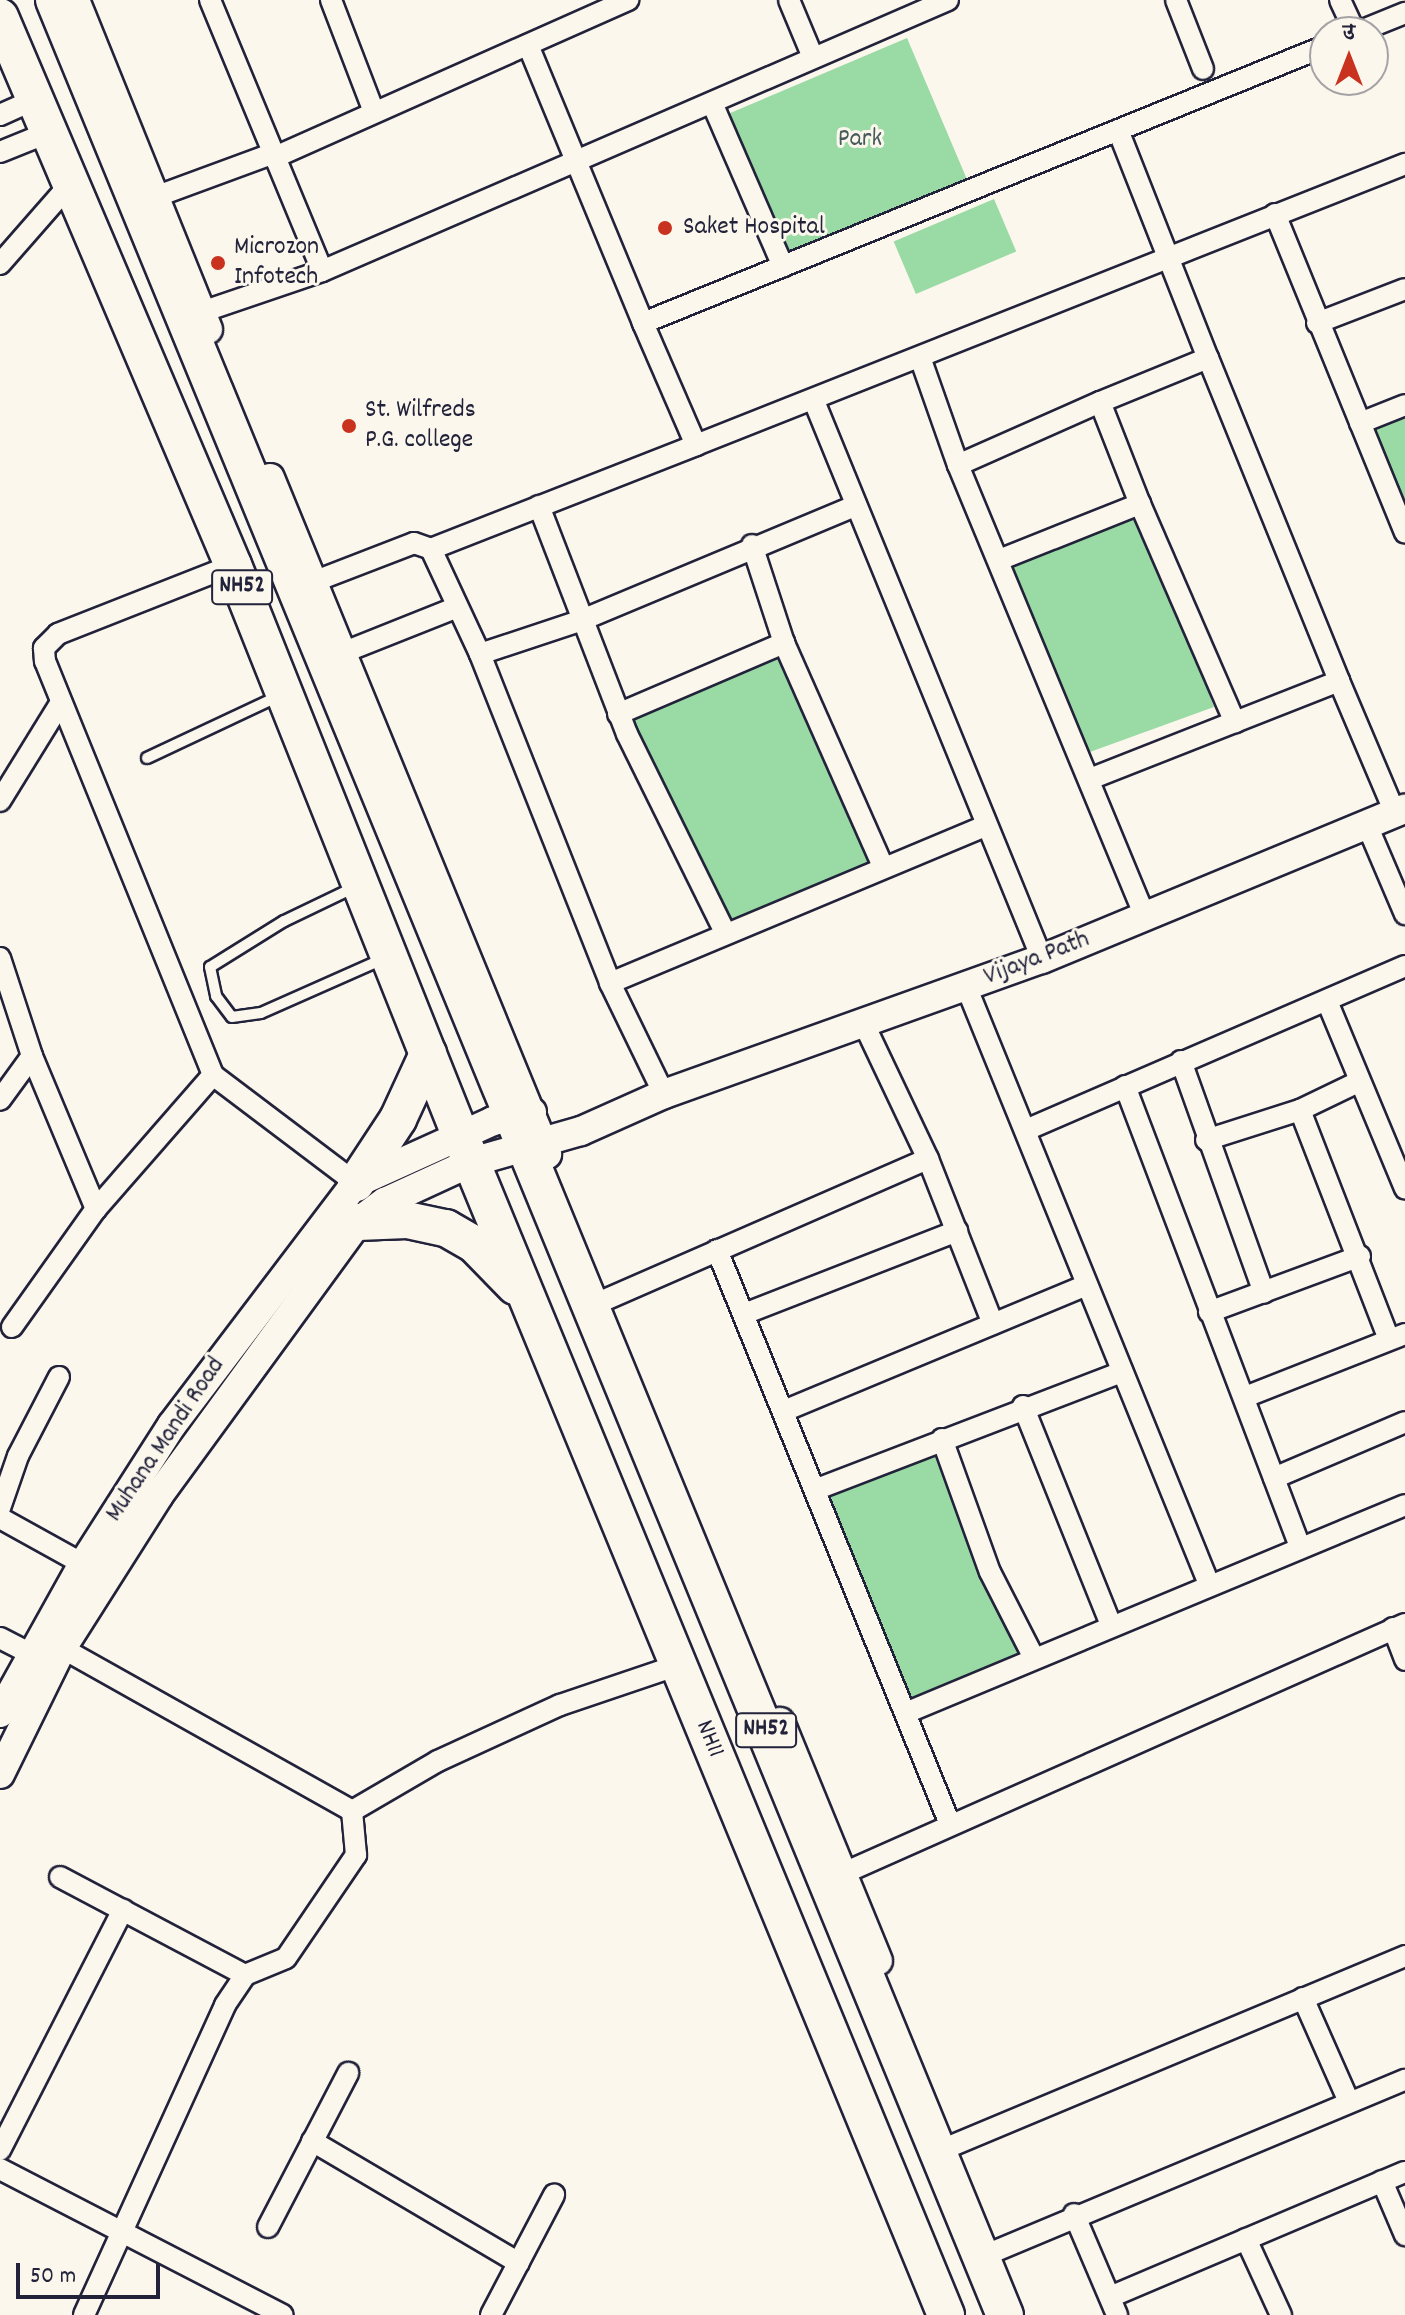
<!DOCTYPE html>
<meta charset="utf-8">
<style>
body{margin:0}
#map{position:relative;width:1405px;height:2315px;overflow:hidden;background:#fbf7ec;font-family:Dekko,"Playpen Sans Deva",sans-serif}
div>[style]{position:absolute}
[style*='--x']{left:calc(var(--x)*1px);top:calc(var(--y)*1px);width:calc(var(--w)*1px);rotate:calc(var(--a)*1deg)}
.green>*{inset:0;background:#9adba5;transform-origin:0 0}
.roads{filter:drop-shadow(2px 0 #22223b) drop-shadow(-2px 0 #22223b) drop-shadow(0 2px #22223b) drop-shadow(0 -2px #22223b)}
.lane>*{height:10px;margin:-5px;padding:0 5px;transform-origin:5px;border-radius:5px;background:#fbf7ec}
.street>*{height:20px;margin:-10px;padding:0 10px;transform-origin:10px;border-radius:10px;background:#fbf7ec}
.secondary>*{height:28px;margin:-14px;padding:0 14px;transform-origin:14px;border-radius:14px;background:#fbf7ec}
.highway>*{height:36px;margin:-18px;padding:0 18px;transform-origin:18px;border-radius:18px;background:#fbf7ec}
.dots>*{width:22px;height:22px;translate:-50% -50%;box-sizing:border-box;border:4px solid #fbf7ec;border-radius:50%}
span{translate:-50% -50%;white-space:nowrap;text-align:center;line-height:1.15;-webkit-text-stroke:6px #fbf7ec;paint-order:stroke}
.shield-label span{padding:2px 6px;background:#fbf7ec;border:2px solid;border-radius:6px;-webkit-text-stroke-width:0}
.shield-label{font-size:24px;color:#22223b;font-weight:700}
.park-label{font-size:26px;color:#465a5b}
.poi-label{font-size:26px;color:#22223b}
.left{translate:0 -50%;text-align:left}
.street-label{font-size:26px;color:#22223b}
.north{position:absolute;left:1309px;top:16px;width:80px;height:80px;box-sizing:border-box;background:#fbf7ec;border:2px solid #a4a2a5;border-radius:50%;rotate:0deg;font-size:22px;font-weight:700;line-height:32px;text-align:center;color:#22223b}
.north::after{content:'';display:block;margin:auto;width:28px;height:36px;background:#c8321e;clip-path:polygon(50% 0,100% 100%,50% 72%,0 100%)}
.scale{position:absolute;left:16px;top:2263px;width:144px;height:36px;box-sizing:border-box;border:4px solid #22223b;border-top:0;padding-left:10px;font-size:24px;line-height:28px;white-space:nowrap;color:#22223b;-webkit-text-stroke:6px #fbf7ec;paint-order:stroke}
</style>
<div id="map">
<div class="green">
<i style="left:907px;top:38px;width:155px;height:194px;rotate:67deg"></i>
<i style="left:994px;top:199px;width:57px;height:109px;rotate:67deg"></i>
<i style="clip-path:polygon(1405px 413px,1405px 510px,1369px 427px)"></i>
<i style="left:1140px;top:504px;width:216px;height:148px;rotate:70deg"></i>
<i style="left:784px;top:643px;width:244px;height:181px;rotate:66deg"></i>
<i style="left:942px;top:1439px;width:238px;height:135px;rotate:67deg"></i>
</div>
<div class="roads">
<div class="lane">
<i style="--x:147;--y:758;--w:146;--a:-25.2"></i>
<i style="--x:355;--y:887;--w:79;--a:154.4"></i>
<i style="--x:284;--y:921;--w:87;--a:148.1"></i>
<i style="--x:210;--y:967;--w:30;--a:78"></i>
<i style="--x:216;--y:996;--w:26;--a:53"></i>
<i style="--x:232;--y:1017;--w:29;--a:-8"></i>
<i style="--x:261;--y:1013;--w:133;--a:-23.9"></i>
</div>
<div class="street">
<i style="--x:210;--y:0;--w:293;--a:67.5"></i>
<i style="--x:331;--y:0;--w:120;--a:69"></i>
<i style="--x:789;--y:0;--w:60;--a:67.3"></i>
<i style="--x:1176;--y:0;--w:74;--a:68.6"></i>
<i style="--x:1340;--y:0;--w:35;--a:65"></i>
<i style="--x:1358;--y:32;--w:51;--a:-22"></i>
<i style="--x:528;--y:45;--w:301;--a:67.5"></i>
<i style="--x:712;--y:103;--w:178;--a:66.5"></i>
<i style="--x:0;--y:115;--w:37;--a:-24"></i>
<i style="--x:1118;--y:130;--w:245;--a:68.5"></i>
<i style="--x:1208;--y:358;--w:117;--a:157.8"></i>
<i style="--x:1100;--y:402;--w:110;--a:68.6"></i>
<i style="--x:1140;--y:504;--w:238;--a:66.5"></i>
<i style="--x:1235;--y:722;--w:112;--a:-21.5"></i>
<i style="--x:1339;--y:681;--w:143;--a:67"></i>
<i style="--x:0;--y:152;--w:51;--a:-22"></i>
<i style="--x:273;--y:158;--w:389;--a:-24"></i>
<i style="--x:155;--y:197;--w:124;--a:-20.3"></i>
<i style="--x:1275;--y:214;--w:344;--a:67.8"></i>
<i style="--x:0;--y:264;--w:106;--a:-48.8"></i>
<i style="--x:190;--y:316;--w:139;--a:-18.8"></i>
<i style="--x:322;--y:271;--w:682;--a:-23.41"></i>
<i style="--x:1317;--y:323;--w:94;--a:-21.1"></i>
<i style="--x:1208;--y:358;--w:349;--a:67.9"></i>
<i style="--x:921;--y:360;--w:111;--a:70.6"></i>
<i style="--x:958;--y:465;--w:489;--a:67.5"></i>
<i style="--x:814;--y:401;--w:603;--a:67.77"></i>
<i style="--x:1360;--y:423;--w:48;--a:-21.8"></i>
<i style="--x:696;--y:445;--w:763;--a:-21.62"></i>
<i style="--x:958;--y:465;--w:155;--a:-23.9"></i>
<i style="--x:539;--y:506;--w:244;--a:68.9"></i>
<i style="--x:627;--y:734;--w:223;--a:63.7"></i>
<i style="--x:752;--y:545;--w:103;--a:71.9"></i>
<i style="--x:784;--y:643;--w:244;--a:66.1"></i>
<i style="--x:431;--y:549;--w:116;--a:65"></i>
<i style="--x:480;--y:654;--w:354;--a:68.4"></i>
<i style="--x:610;--y:983;--w:123;--a:64.1"></i>
<i style="--x:999;--y:560;--w:152;--a:-21.7"></i>
<i style="--x:233;--y:565;--w:188;--a:158.5"></i>
<i style="--x:58;--y:634;--w:20;--a:135"></i>
<i style="--x:44;--y:648;--w:13;--a:86"></i>
<i style="--x:45;--y:661;--w:447;--a:67.9"></i>
<i style="--x:213;--y:1075;--w:179;--a:37.1"></i>
<i style="--x:313;--y:582;--w:108;--a:-21.1"></i>
<i style="--x:414;--y:543;--w:18;--a:19"></i>
<i style="--x:431;--y:549;--w:285;--a:-21.4"></i>
<i style="--x:696;--y:445;--w:133;--a:-113.5"></i>
<i style="--x:643;--y:323;--w:736;--a:-22.1"></i>
<i style="--x:342;--y:653;--w:122;--a:-21.7"></i>
<i style="--x:480;--y:654;--w:108;--a:-18.4"></i>
<i style="--x:582;--y:620;--w:295;--a:-22.7"></i>
<i style="--x:618;--y:714;--w:181;--a:-23.2"></i>
<i style="--x:1090;--y:779;--w:156;--a:-21.5"></i>
<i style="--x:0;--y:801;--w:114;--a:-58.3"></i>
<i style="--x:1367;--y:825;--w:97;--a:66.9"></i>
<i style="--x:0;--y:958;--w:103;--a:71.9"></i>
<i style="--x:32;--y:1056;--w:54;--a:126"></i>
<i style="--x:610;--y:983;--w:407;--a:-22.7"></i>
<i style="--x:966;--y:986;--w:645;--a:67.89"></i>
<i style="--x:1327;--y:1001;--w:203;--a:67.4"></i>
<i style="--x:863;--y:1022;--w:152;--a:64.6"></i>
<i style="--x:928;--y:1159;--w:177;--a:68.5"></i>
<i style="--x:32;--y:1056;--w:166;--a:67.3"></i>
<i style="--x:1181;--y:1061;--w:246;--a:70.3"></i>
<i style="--x:1125;--y:1086;--w:492;--a:69.2"></i>
<i style="--x:1300;--y:1110;--w:246;--a:68.8"></i>
<i style="--x:1026;--y:1130;--w:413;--a:-23.4"></i>
<i style="--x:1206;--y:1140;--w:99;--a:-17.7"></i>
<i style="--x:1300;--y:1110;--w:64;--a:-25.8"></i>
<i style="--x:717;--y:1250;--w:619;--a:67.91"></i>
<i style="--x:607;--y:1299;--w:350;--a:-23.6"></i>
<i style="--x:1209;--y:1312;--w:161;--a:-20.3"></i>
<i style="--x:744;--y:1314;--w:229;--a:-21.3"></i>
<i style="--x:12;--y:1327;--w:145;--a:-54.6"></i>
<i style="--x:96;--y:1209;--w:178;--a:-48.9"></i>
<i style="--x:1245;--y:1397;--w:172;--a:-21.5"></i>
<i style="--x:1023;--y:1406;--w:236;--a:68.1"></i>
<i style="--x:784;--y:1411;--w:327;--a:-22.6"></i>
<i style="--x:942;--y:1439;--w:141;--a:70.2"></i>
<i style="--x:990;--y:1572;--w:97;--a:62.9"></i>
<i style="--x:1274;--y:1478;--w:142;--a:-23.1"></i>
<i style="--x:817;--y:1489;--w:327;--a:-21"></i>
<i style="--x:0;--y:1508;--w:55;--a:-70.9"></i>
<i style="--x:18;--y:1456;--w:89;--a:-62.6"></i>
<i style="--x:0;--y:1518;--w:95;--a:29"></i>
<i style="--x:1393;--y:1628;--w:34;--a:69"></i>
<i style="--x:0;--y:1638;--w:37;--a:27"></i>
<i style="--x:53;--y:1643;--w:343;--a:29.3"></i>
<i style="--x:908;--y:1712;--w:538;--a:-22.61"></i>
<i style="--x:844;--y:1873;--w:614;--a:-23.93"></i>
<i style="--x:60;--y:1877;--w:209;--a:27.9"></i>
<i style="--x:1303;--y:1998;--w:114;--a:66.1"></i>
<i style="--x:312;--y:2141;--w:240;--a:30.5"></i>
<i style="--x:951;--y:2146;--w:492;--a:-22.7"></i>
<i style="--x:0;--y:2150;--w:270;--a:-62.9"></i>
<i style="--x:0;--y:2169;--w:318;--a:27.3"></i>
<i style="--x:1382;--y:2181;--w:59;--a:66.9"></i>
<i style="--x:1074;--y:2214;--w:110;--a:66.9"></i>
<i style="--x:268;--y:2227;--w:174;--a:-62.5"></i>
<i style="--x:1246;--y:2239;--w:84;--a:65.3"></i>
<i style="--x:993;--y:2252;--w:446;--a:-22.7"></i>
<i style="--x:1110;--y:2297;--w:320;--a:-23"></i>
<i style="--x:84;--y:2315;--w:341;--a:-65.5"></i>
<i style="--x:225;--y:2005;--w:36;--a:-56"></i>
<i style="--x:245;--y:1975;--w:44;--a:-22.5"></i>
<i style="--x:286;--y:1958;--w:125;--a:-55.8"></i>
<i style="--x:356;--y:1855;--w:44;--a:-95.2"></i>
<i style="--x:352;--y:1811;--w:99;--a:-30.2"></i>
<i style="--x:438;--y:1761;--w:134;--a:-24.7"></i>
<i style="--x:560;--y:1705;--w:125;--a:-18.7"></i>
<i style="--x:491;--y:2315;--w:136;--a:-62.3"></i>
</div>
<div class="secondary">
<i style="--x:75;--y:0;--w:355;--a:68"></i>
<i style="--x:270;--y:478;--w:731;--a:67.72"></i>
<i style="--x:0;--y:1713;--w:171;--a:-60.9"></i>
<i style="--x:83;--y:1564;--w:165;--a:-57.4"></i>
<i style="--x:172;--y:1425;--w:304;--a:-52.8"></i>
<i style="--x:356;--y:1183;--w:150;--a:-24.3"></i>
<i style="--x:493;--y:1121;--w:40;--a:-13"></i>
<i style="--x:780;--y:1722;--w:258;--a:67.7"></i>
<i style="--x:0;--y:1774;--w:140;--a:-63.8"></i>
<i style="--x:62;--y:1648;--w:181;--a:-57.6"></i>
<i style="--x:159;--y:1495;--w:338;--a:-53.9"></i>
<i style="--x:358;--y:1222;--w:34;--a:-37"></i>
<i style="--x:385;--y:1202;--w:96;--a:-24.7"></i>
<i style="--x:472;--y:1162;--w:113;--a:-15.9"></i>
<i style="--x:581;--y:1131;--w:91;--a:-24"></i>
<i style="--x:664;--y:1094;--w:401;--a:-19.7"></i>
<i style="--x:1042;--y:959;--w:393;--a:-22.5"></i>
</div>
<div class="highway">
<i style="--x:54;--y:0;--w:2503;--a:67.67"></i>
<i style="--x:0;--y:17;--w:595;--a:66.97"></i>
<i style="--x:233;--y:565;--w:616;--a:68.27"></i>
<i style="--x:461;--y:1137;--w:1274;--a:67.62"></i>
<i style="--x:356;--y:1183;--w:77;--a:-56.7"></i>
<i style="--x:398;--y:1119;--w:72;--a:-65.2"></i>
<i style="--x:358;--y:1222;--w:49;--a:-2.3"></i>
<i style="--x:407;--y:1220;--w:40;--a:12"></i>
<i style="--x:446;--y:1228;--w:32;--a:30"></i>
<i style="--x:474;--y:1244;--w:59;--a:45.7"></i>
</div>
</div>
<div class="dots">
<i style="left:665px;top:228px;background:#c8321e"></i>
<i style="left:218px;top:263px;background:#c8321e"></i>
<i style="left:349px;top:426px;background:#c8321e"></i>
</div>
<div class="shield-label">
<span style="left:242px;top:587px">NH52</span>
<span style="left:766px;top:1730px">NH52</span>
</div>
<div class="park-label">
<span style="left:860px;top:140px">Park</span>
</div>
<div class="poi-label">
<span class="left" style="left:683px;top:228px">Saket Hospital</span>
<span class="left" style="left:234px;top:263px">Microzon<br>Infotech</span>
<span class="left" style="left:365px;top:426px">St. Wilfreds<br>P.G. college</span>
</div>
<div class="street-label">
<span style="left:1037px;top:959px;rotate:-21deg">Vijaya Path</span>
<span style="left:166px;top:1440px;rotate:-56deg">Muhana Mandi Road</span>
<span style="left:709px;top:1739px;rotate:68deg">NH11</span>
</div>
<div class="north">उ</div>
<div class="scale">50 m</div>
</div>
